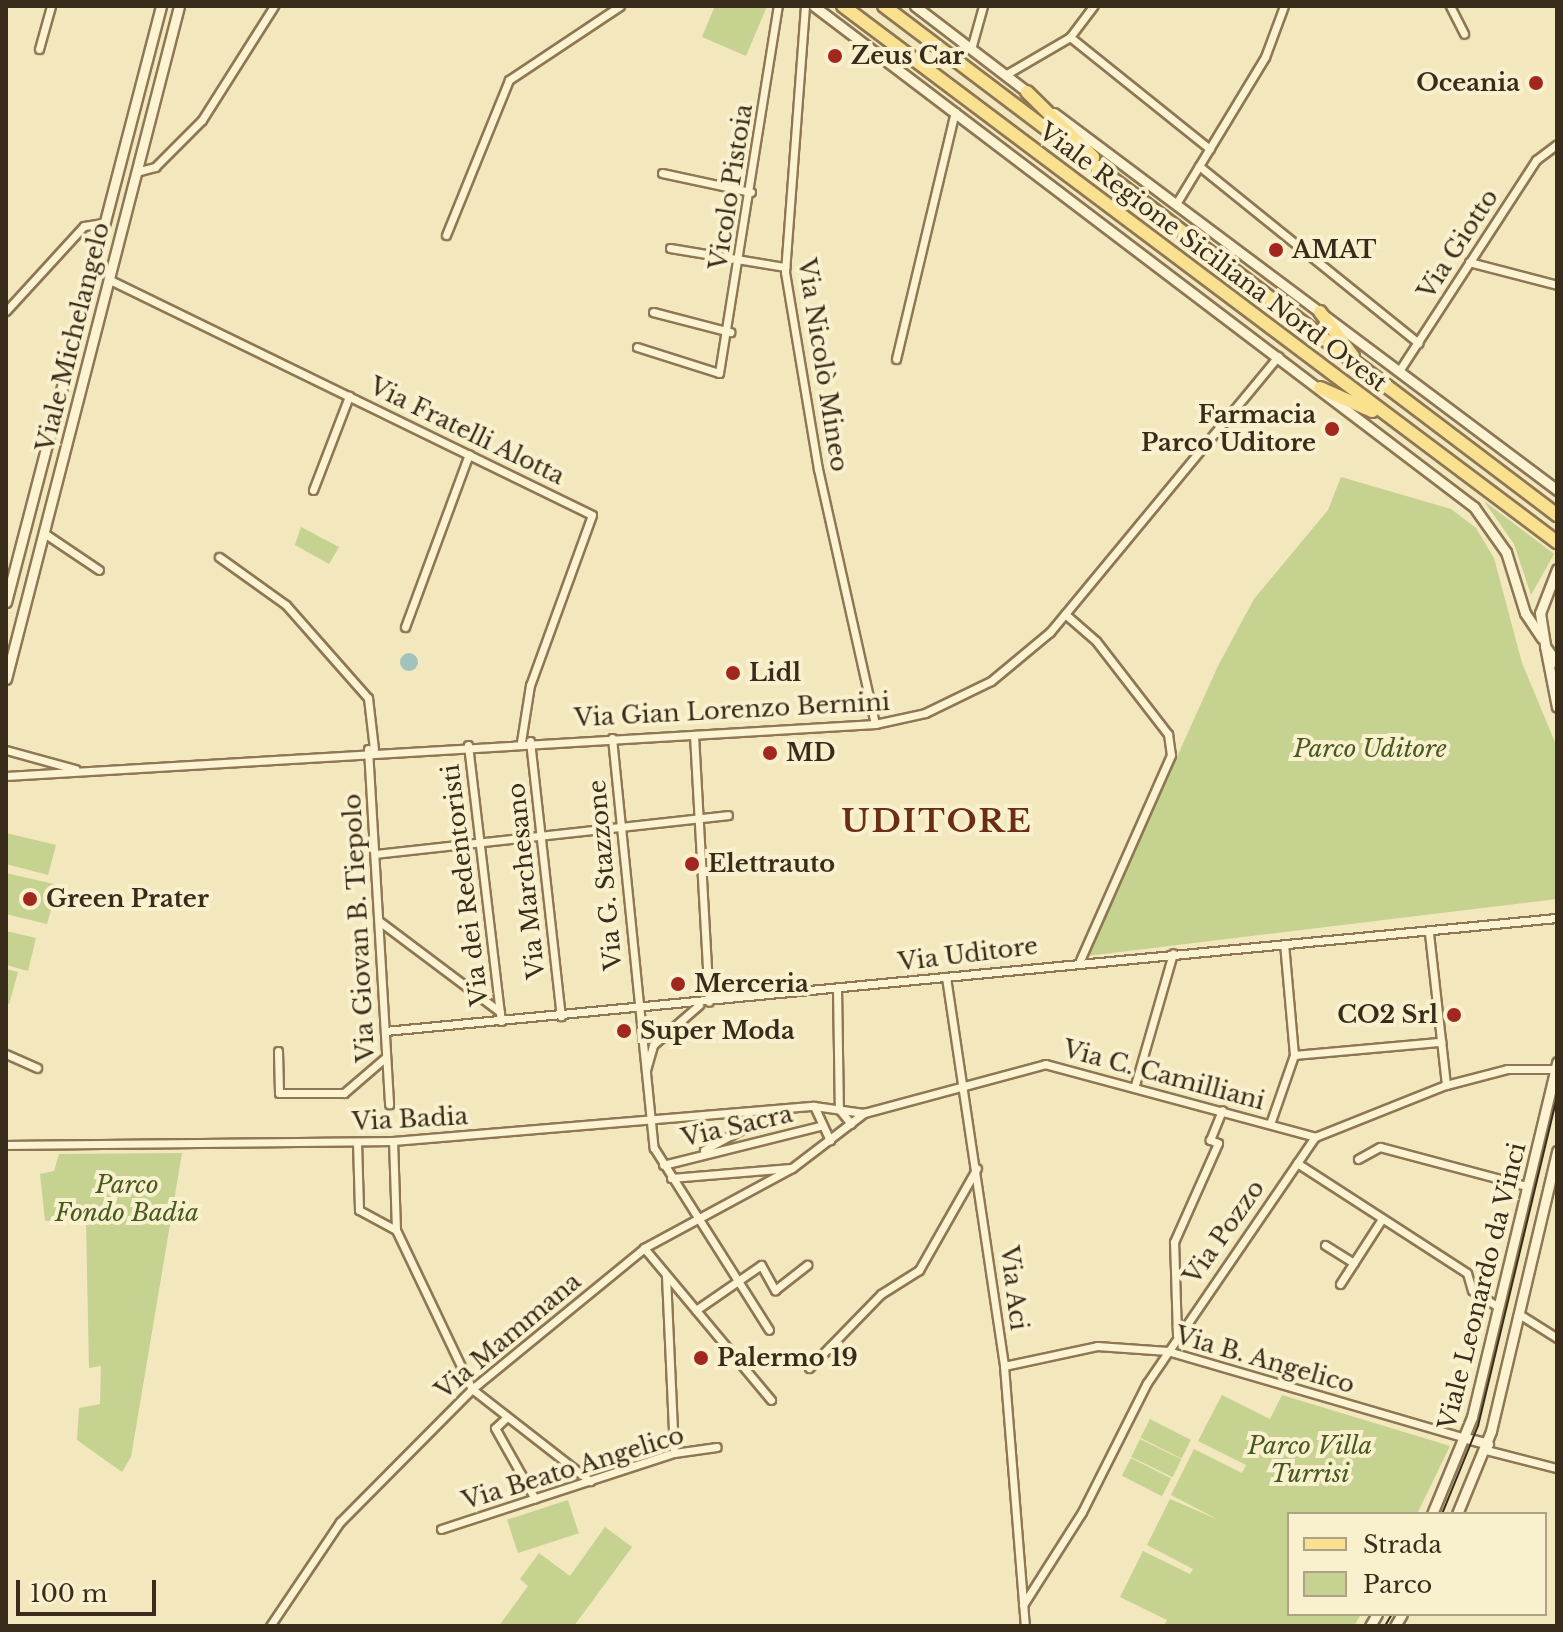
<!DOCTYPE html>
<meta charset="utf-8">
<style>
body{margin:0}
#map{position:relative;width:1563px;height:1632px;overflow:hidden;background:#f2e7bd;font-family:"Libre Baskerville",serif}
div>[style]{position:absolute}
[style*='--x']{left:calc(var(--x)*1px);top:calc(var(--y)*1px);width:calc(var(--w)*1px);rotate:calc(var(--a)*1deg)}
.green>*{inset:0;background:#c5d290;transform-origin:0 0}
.water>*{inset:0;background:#a2c3bc}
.round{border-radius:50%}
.roads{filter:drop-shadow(2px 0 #8d7754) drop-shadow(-2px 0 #8d7754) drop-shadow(0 2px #8d7754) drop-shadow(0 -2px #8d7754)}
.minor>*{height:7px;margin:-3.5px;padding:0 3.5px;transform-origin:3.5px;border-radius:3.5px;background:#fcf3d2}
.tertiary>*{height:9px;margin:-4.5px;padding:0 4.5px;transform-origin:4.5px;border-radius:4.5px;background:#fcf3d2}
.primary>*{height:12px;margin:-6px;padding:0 6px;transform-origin:6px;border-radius:6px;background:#fae190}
.tram>*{height:2px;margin:-1px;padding:0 1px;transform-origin:1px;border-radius:1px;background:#3a2c1b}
.dots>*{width:22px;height:22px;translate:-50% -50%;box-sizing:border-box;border:4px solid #f9f0ce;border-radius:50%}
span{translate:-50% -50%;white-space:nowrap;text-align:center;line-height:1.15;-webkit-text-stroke:8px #f9f0ce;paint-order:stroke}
.poi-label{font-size:24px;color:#3a2c1b;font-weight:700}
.left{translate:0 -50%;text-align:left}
.right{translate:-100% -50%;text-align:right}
.street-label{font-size:24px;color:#3a2c1b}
.park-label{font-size:24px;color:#46591f;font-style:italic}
.district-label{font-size:32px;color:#6b2e15;font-weight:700;letter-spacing:2px}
.frame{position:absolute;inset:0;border:8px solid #3a2c1b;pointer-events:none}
.legend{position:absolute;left:1287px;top:1512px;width:260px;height:104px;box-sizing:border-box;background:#f9f0ce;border:2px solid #ada286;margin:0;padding:10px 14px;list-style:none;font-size:24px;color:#3a2c1b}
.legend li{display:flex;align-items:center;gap:16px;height:40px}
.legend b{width:40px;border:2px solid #ada286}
.scale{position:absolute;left:16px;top:1580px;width:140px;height:36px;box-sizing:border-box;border:4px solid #3a2c1b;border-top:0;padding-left:10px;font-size:24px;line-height:28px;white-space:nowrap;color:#3a2c1b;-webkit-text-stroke:6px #f9f0ce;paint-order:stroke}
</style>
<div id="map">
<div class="green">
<i style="clip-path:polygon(715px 6px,767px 6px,746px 56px,702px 37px)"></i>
<i style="clip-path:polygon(1341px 477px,1451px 509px,1476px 528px,1494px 558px,1522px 663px,1557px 747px,1557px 899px,1087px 956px,1218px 666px,1254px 599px,1328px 510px)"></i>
<i style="clip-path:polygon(1484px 501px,1554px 554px,1531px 595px,1514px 544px)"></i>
<i style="clip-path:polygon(301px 527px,339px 547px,329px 564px,295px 545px)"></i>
<i style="clip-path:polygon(6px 833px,56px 845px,48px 875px,6px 864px)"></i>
<i style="clip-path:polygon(6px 873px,58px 885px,47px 924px,6px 914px)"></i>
<i style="clip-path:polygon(6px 931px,36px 938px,28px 971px,6px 965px)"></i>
<i style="clip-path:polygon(6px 969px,18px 972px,9px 1004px,6px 1004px)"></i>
<i style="clip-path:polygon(182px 1153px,131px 1457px,122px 1472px,77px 1440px,79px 1408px,100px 1404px,101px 1366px,89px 1368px,86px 1220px,45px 1221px,40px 1174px,54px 1171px,59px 1154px)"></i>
<i style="clip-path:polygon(1222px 1395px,1270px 1419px,1282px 1395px,1450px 1446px,1417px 1514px,1289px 1514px,1289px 1614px,1361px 1614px,1354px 1626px,1164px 1626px,1167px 1620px,1120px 1597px,1143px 1551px,1190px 1574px,1193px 1569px,1147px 1545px,1170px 1499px,1219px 1520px,1171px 1495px,1194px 1449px,1242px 1473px,1246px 1465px,1198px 1441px)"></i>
<i style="left:1150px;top:1419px;width:46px;height:21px;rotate:27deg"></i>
<i style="left:1140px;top:1439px;width:46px;height:20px;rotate:26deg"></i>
<i style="left:1131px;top:1458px;width:45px;height:20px;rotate:27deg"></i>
<i style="left:568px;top:1500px;width:35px;height:64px;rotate:72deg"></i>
<i style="clip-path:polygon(605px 1527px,632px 1547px,574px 1626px,499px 1626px,528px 1586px,520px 1579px,539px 1553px,570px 1576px)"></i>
</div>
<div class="water">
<i class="round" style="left:400px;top:653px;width:18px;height:18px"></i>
</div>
<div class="roads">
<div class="minor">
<i style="--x:805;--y:6;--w:267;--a:94.3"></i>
<i style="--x:785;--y:272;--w:200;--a:80.5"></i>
<i style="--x:818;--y:469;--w:261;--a:77.4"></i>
<i style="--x:1450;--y:6;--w:31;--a:63"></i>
<i style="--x:1070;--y:37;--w:179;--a:38.7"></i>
<i style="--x:39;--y:49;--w:45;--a:-74.4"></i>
<i style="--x:971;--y:49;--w:45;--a:-74.4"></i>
<i style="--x:1005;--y:75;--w:75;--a:-30.3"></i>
<i style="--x:1070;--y:37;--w:39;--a:-53"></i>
<i style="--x:1199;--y:166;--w:282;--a:38.9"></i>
<i style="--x:136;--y:172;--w:20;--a:-15"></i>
<i style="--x:155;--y:167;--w:66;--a:-45"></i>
<i style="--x:202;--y:120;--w:135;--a:-57.7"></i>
<i style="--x:662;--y:173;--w:91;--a:12.1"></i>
<i style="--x:1176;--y:204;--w:172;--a:-58.8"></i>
<i style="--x:1265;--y:57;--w:54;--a:-69.6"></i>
<i style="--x:446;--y:235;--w:167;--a:-67.9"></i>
<i style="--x:509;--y:80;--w:133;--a:-33.7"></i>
<i style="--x:670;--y:248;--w:117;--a:9.4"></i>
<i style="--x:1469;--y:262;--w:91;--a:14.6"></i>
<i style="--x:108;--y:279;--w:538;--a:25.99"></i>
<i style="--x:592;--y:515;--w:181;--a:110"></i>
<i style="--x:530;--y:685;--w:58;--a:99"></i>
<i style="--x:6;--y:311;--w:115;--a:-47.5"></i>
<i style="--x:84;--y:226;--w:19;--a:-9"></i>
<i style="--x:653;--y:312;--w:80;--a:14.6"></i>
<i style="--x:637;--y:347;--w:86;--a:17.6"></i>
<i style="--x:719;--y:373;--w:372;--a:-80.9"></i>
<i style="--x:896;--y:359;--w:254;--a:-76.6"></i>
<i style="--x:1399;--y:371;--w:252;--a:-57"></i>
<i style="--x:1536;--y:160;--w:26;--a:-37"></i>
<i style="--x:313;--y:490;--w:101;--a:-69"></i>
<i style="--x:44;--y:533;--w:66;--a:33.9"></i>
<i style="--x:219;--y:557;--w:82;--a:35.6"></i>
<i style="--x:286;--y:605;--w:124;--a:48.6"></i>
<i style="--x:368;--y:698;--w:51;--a:83.3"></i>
<i style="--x:1065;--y:614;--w:41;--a:41.1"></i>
<i style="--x:1096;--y:641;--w:118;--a:52.3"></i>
<i style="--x:1168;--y:734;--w:21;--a:82"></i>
<i style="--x:1171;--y:755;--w:224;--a:113.9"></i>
<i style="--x:405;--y:627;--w:184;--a:-69.7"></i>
<i style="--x:694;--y:735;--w:267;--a:86.8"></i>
<i style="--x:612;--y:738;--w:412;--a:84.2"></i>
<i style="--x:654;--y:1148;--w:215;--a:57.7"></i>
<i style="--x:530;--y:741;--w:277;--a:83.6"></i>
<i style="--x:468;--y:745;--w:278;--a:83.2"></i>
<i style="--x:368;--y:749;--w:356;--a:86.6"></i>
<i style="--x:6;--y:750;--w:72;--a:15.4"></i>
<i style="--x:6;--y:776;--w:871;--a:-3.42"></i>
<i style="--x:875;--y:724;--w:51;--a:-12.4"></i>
<i style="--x:925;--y:713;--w:73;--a:-25.9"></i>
<i style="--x:991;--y:681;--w:77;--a:-39.7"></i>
<i style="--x:1050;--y:632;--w:358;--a:-50.4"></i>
<i style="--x:375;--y:854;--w:355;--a:-6.3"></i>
<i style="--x:379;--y:921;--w:151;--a:36.9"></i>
<i style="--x:1429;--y:933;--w:153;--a:83.6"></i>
<i style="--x:946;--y:977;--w:393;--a:81.5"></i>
<i style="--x:1004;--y:1366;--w:261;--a:85.4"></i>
<i style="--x:837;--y:988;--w:121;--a:89.1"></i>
<i style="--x:839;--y:1109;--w:19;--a:51"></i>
<i style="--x:385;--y:1031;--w:1177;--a:-5.51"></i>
<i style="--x:278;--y:1051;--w:42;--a:88.6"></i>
<i style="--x:279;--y:1093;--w:65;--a:0"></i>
<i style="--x:344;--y:1093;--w:55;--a:-40.6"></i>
<i style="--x:6;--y:1054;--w:34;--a:24"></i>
<i style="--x:1294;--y:1055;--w:148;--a:-5.1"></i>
<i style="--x:646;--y:1070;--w:26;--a:-74"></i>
<i style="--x:653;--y:1045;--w:61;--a:-41"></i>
<i style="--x:1135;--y:1085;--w:137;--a:-73.9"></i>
<i style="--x:814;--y:1106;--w:38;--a:65"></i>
<i style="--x:1270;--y:1124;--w:73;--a:-70.8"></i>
<i style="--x:1294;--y:1055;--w:111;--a:-95.1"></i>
<i style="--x:1315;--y:1137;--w:141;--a:-21.7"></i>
<i style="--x:1446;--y:1085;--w:63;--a:-14.7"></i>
<i style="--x:1507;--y:1069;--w:48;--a:0"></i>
<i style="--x:357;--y:1142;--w:68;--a:88.3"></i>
<i style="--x:359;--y:1210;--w:42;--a:28.4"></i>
<i style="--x:396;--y:1230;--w:89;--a:-91.9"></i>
<i style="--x:6;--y:1145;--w:387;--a:-0.6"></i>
<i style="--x:393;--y:1141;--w:422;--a:-4.8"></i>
<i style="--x:814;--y:1106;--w:50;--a:8"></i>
<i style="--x:704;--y:1150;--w:83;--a:-28.7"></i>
<i style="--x:1358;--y:1159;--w:25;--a:-29"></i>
<i style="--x:1380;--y:1147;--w:152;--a:14.9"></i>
<i style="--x:1297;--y:1163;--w:202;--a:32.9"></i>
<i style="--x:1467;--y:1273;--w:18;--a:74"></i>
<i style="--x:1472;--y:1290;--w:31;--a:33"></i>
<i style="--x:663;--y:1165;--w:162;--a:-14"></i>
<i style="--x:671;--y:1178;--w:120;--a:-4.8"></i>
<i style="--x:396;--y:1230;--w:176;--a:64.5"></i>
<i style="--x:472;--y:1389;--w:150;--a:37.9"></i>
<i style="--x:1325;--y:1245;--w:34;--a:32"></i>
<i style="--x:644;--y:1248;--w:198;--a:50.1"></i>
<i style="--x:666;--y:1276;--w:177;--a:87.4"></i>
<i style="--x:1340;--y:1284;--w:74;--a:-57.2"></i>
<i style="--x:696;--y:1310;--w:79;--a:-34.7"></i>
<i style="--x:761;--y:1265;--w:29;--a:61"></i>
<i style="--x:775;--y:1290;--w:41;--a:-38"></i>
<i style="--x:1519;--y:1314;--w:45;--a:32.3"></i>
<i style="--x:1177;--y:1335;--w:93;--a:-91.8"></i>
<i style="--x:1174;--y:1242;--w:108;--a:-66"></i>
<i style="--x:1218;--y:1143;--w:9;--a:-159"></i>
<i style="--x:1210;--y:1140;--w:32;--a:-68"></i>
<i style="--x:1004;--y:1366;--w:95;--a:-12.1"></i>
<i style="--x:1097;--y:1346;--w:71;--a:4"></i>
<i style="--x:1168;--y:1351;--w:310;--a:16.3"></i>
<i style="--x:809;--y:1368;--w:103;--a:-45.8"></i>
<i style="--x:881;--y:1294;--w:45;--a:-32.3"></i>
<i style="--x:919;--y:1270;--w:117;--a:-60.4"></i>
<i style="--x:507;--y:1417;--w:16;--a:137"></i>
<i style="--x:495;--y:1428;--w:81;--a:60.6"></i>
<i style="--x:1486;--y:1450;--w:72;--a:14.4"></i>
<i style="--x:441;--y:1529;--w:245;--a:-18.1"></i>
<i style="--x:674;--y:1453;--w:43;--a:-7.9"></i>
<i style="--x:1023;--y:1605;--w:110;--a:-57.6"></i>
<i style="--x:1082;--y:1512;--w:144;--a:-63.3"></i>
<i style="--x:1147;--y:1383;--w:298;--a:-55.7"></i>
<i style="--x:270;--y:1626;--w:125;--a:-56.1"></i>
<i style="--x:340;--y:1522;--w:187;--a:-45.2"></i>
<i style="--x:472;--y:1389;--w:222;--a:-39.3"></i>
<i style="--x:644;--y:1248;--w:168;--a:-28.4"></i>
<i style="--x:792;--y:1168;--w:91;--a:-37.4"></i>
<i style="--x:864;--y:1113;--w:188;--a:-15.1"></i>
<i style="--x:1045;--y:1064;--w:280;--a:15.1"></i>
</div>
<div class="tertiary">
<i style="--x:814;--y:6;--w:829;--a:37.2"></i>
<i style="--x:1474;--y:507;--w:55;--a:54.6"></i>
<i style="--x:1506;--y:552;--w:64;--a:72.7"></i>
<i style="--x:1525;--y:613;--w:30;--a:56"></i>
<i style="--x:915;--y:6;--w:145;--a:37.4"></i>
<i style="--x:1054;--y:113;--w:629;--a:36.85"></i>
<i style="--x:1557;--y:569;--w:47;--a:111.1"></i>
<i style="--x:1540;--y:613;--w:33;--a:81"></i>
<i style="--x:1545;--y:646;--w:21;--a:55"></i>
<i style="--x:6;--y:602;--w:616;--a:-75.42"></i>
<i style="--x:1545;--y:646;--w:62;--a:78.9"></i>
<i style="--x:6;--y:679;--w:695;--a:-75.58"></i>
<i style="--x:1466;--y:1438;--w:23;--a:15"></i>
<i style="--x:1432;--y:1514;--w:105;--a:-67.6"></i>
<i style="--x:1472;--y:1417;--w:365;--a:-76.5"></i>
<i style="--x:1457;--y:1514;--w:90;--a:-67.7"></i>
<i style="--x:1491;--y:1431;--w:288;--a:-76.7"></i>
<i style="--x:1370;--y:1626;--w:14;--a:-60"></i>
<i style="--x:1395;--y:1626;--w:14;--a:-60"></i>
</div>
<div class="primary">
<i style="--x:843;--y:6;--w:893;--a:36.9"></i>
<i style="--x:884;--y:6;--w:844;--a:37.1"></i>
<i style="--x:1027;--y:92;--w:93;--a:44.6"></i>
<i style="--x:1320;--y:312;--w:55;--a:53.1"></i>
<i style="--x:1320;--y:388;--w:57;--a:23.9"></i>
</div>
</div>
<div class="tram">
<i style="--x:1442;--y:1514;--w:95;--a:-67.8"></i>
<i style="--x:1478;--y:1426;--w:338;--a:-76.5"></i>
<i style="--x:1385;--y:1626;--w:14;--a:-60"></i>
</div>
<div class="dots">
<i style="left:835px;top:56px;background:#a2271e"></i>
<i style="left:1536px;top:83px;background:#a2271e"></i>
<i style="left:1276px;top:250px;background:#a2271e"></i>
<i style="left:1332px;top:429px;background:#a2271e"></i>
<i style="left:733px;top:673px;background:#a2271e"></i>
<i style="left:770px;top:753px;background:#a2271e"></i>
<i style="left:692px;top:864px;background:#a2271e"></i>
<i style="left:30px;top:899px;background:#a2271e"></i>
<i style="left:678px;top:984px;background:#a2271e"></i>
<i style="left:1454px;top:1015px;background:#a2271e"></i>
<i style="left:624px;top:1031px;background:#a2271e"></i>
<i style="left:701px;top:1358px;background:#a2271e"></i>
</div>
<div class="poi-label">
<span class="left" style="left:851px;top:56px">Zeus Car</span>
<span class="right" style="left:1520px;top:83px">Oceania</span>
<span class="left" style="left:1292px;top:250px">AMAT</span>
<span class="right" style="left:1316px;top:429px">Farmacia<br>Parco Uditore</span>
<span class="left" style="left:749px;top:673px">Lidl</span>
<span class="left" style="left:786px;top:753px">MD</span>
<span class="left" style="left:708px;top:864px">Elettrauto</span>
<span class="left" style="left:46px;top:899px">Green Prater</span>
<span class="left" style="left:694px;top:984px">Merceria</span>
<span class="right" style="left:1438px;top:1015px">CO2 Srl</span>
<span class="left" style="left:640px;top:1031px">Super Moda</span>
<span class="left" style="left:717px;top:1358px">Palermo 19</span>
</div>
<div class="street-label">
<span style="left:731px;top:187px;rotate:-81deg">Vicolo Pistoia</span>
<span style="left:1458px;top:244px;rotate:-57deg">Via Giotto</span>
<span style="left:1213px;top:257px;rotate:37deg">Viale Regione Siciliana Nord Ovest</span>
<span style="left:73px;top:337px;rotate:-76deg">Viale Michelangelo</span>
<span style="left:823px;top:365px;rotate:81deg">Via Nicolò Mineo</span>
<span style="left:467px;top:431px;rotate:26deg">Via Fratelli Alotta</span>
<span style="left:732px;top:710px;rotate:-3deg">Via Gian Lorenzo Bernini</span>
<span style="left:605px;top:875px;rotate:-95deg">Via G. Stazzone</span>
<span style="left:526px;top:881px;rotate:-96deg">Via Marchesano</span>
<span style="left:465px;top:885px;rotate:-97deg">Via dei Redentoristi</span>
<span style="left:359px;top:928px;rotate:-93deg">Via Giovan B. Tiepolo</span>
<span style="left:968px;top:954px;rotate:-7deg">Via Uditore</span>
<span style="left:1164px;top:1075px;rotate:15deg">Via C. Camilliani</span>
<span style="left:410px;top:1119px;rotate:-3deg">Via Badia</span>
<span style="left:737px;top:1126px;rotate:-13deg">Via Sacra</span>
<span style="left:1224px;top:1232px;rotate:-55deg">Via Pozzo</span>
<span style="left:1482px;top:1286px;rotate:-76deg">Viale Leonardo da Vinci</span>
<span style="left:1014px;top:1288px;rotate:83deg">Via Aci</span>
<span style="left:508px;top:1336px;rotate:-40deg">Via Mammana</span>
<span style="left:1265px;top:1360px;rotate:16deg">Via B. Angelico</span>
<span style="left:573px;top:1468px;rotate:-17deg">Via Beato Angelico</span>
</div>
<div class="park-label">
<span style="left:1370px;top:749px">Parco Uditore</span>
<span style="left:127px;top:1199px">Parco<br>Fondo Badia</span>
<span style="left:1310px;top:1460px">Parco Villa<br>Turrisi</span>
</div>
<div class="district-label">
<span style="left:937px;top:821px">UDITORE</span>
</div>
<div class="frame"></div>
<ul class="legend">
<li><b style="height:10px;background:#fae190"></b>Strada</li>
<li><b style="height:22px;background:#c5d290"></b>Parco</li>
</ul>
<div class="scale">100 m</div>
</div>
